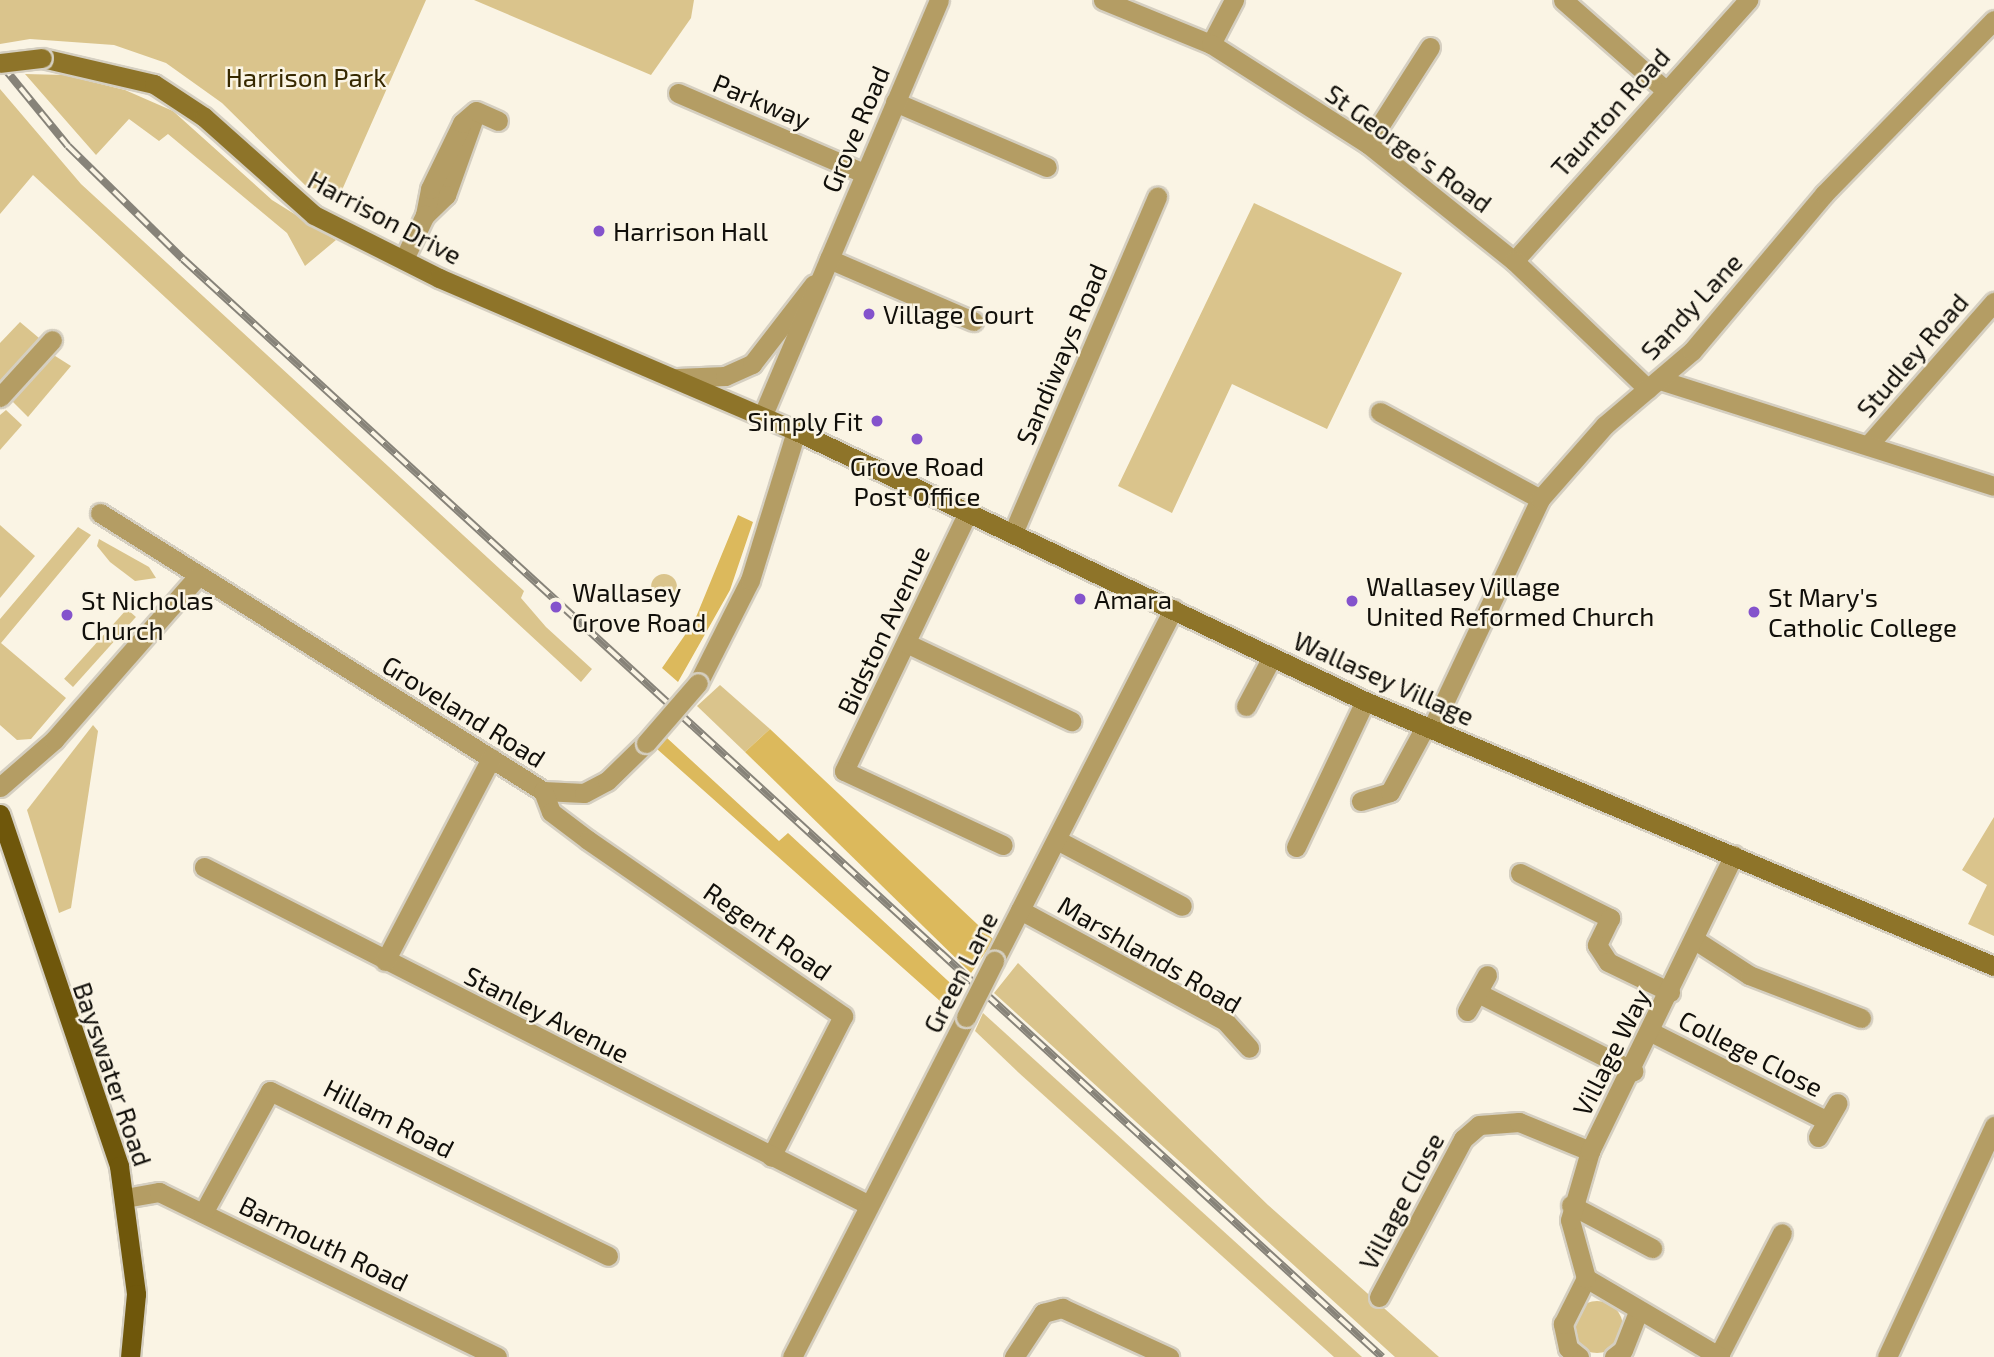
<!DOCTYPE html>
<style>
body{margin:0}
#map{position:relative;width:1994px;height:1357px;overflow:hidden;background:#faf4e4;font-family:"Exo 2",sans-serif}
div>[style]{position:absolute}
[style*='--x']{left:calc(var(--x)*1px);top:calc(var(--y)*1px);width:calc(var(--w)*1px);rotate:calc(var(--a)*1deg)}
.green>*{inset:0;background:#dac48c;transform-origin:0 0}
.round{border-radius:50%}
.forest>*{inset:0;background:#dcb95c}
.roads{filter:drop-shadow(2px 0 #d5cfc1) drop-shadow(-2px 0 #d5cfc1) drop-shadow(0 2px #d5cfc1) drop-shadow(0 -2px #d5cfc1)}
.minor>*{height:19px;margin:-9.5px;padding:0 9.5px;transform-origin:9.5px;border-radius:9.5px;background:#b49d64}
.tertiary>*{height:19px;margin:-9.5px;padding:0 9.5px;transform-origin:9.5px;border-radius:9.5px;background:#b49d64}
.secondary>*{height:19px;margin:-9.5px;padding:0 9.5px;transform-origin:9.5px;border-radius:9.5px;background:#8e7429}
.primary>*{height:19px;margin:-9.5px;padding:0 9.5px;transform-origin:9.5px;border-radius:9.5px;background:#6f570b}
.rail>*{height:8px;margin-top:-4px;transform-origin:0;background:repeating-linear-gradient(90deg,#faf4e4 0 16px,#878379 0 32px);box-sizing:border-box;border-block:2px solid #878379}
.bridges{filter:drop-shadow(2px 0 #d5cfc1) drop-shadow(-2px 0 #d5cfc1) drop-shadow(0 2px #d5cfc1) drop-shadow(0 -2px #d5cfc1)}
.minor-bridge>*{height:19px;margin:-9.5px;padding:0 9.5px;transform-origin:9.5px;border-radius:9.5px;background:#b49d64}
.tertiary-bridge>*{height:19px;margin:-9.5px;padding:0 9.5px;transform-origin:9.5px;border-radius:9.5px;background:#b49d64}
.secondary-bridge>*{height:19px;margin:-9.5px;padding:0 9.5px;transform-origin:9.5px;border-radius:9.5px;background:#8e7429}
.dots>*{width:19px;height:19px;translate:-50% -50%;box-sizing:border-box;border:4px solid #faf4e4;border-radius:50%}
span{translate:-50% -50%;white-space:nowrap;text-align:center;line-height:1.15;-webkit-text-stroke:5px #faf4e4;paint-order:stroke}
.park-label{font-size:26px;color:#362800}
.street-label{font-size:26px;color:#110f0a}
.poi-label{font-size:26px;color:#110f0a}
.left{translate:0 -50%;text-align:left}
.right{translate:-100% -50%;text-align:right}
</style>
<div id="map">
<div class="green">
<i style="clip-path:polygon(0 0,426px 0,342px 190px,308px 188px,222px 103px,166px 63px,114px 45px,30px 39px,0 44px)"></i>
<i style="clip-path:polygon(474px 0,694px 0,691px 18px,651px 75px)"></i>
<i style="clip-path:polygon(25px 74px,64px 75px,125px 90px,173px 111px,272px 200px,336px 240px,305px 266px,287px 233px,168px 134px,159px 141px,129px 119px,96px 155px)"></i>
<i style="clip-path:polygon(0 89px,81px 184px,524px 591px,521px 598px,546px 627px,592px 669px,581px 682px,33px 175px,0 214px)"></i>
<i style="clip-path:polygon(1254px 203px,1402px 273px,1327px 429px,1232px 384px,1172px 513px,1118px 486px)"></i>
<i style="clip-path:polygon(20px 322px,39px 338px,37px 350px,0 391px,0 343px)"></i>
<i style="clip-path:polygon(52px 354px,71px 366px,28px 417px,11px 400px)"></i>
<i style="clip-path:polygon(6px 410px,22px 425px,0 450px,0 415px)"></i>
<i style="clip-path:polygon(0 525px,35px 556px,0 598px)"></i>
<i style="clip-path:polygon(78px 527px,91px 535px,1px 643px,66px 698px,31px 739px,17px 740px,0 725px,0 619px)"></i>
<i style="clip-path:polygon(99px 539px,149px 567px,156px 578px,135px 581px,110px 562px,97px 546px)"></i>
<i class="round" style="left:651px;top:574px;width:26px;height:26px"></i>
<i style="left:127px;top:609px;width:12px;height:94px;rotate:42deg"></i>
<i style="clip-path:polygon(720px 685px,770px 729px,745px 752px,697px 706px)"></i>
<i style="clip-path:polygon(93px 725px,98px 731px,71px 908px,59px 913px,27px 810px)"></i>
<i style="clip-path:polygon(1994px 817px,1994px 936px,1968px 924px,1987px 885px,1962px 870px)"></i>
<i style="clip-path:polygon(1018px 963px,1268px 1205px,1439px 1357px,1395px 1357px,994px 993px)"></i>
<i style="clip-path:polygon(983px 1013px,1362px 1357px,1334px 1357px,1019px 1073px,975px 1031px)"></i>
<i class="round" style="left:1571px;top:1301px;width:52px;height:52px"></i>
</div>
<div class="forest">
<i style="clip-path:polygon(738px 515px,753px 522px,730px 590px,678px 682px,662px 668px,694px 622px)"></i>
<i style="clip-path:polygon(770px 729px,994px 940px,971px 973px,745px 752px)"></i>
<i style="clip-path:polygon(667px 738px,779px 841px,788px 833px,960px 992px,949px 1009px,657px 749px)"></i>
</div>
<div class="roads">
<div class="minor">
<i style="--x:1563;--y:0;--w:133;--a:41.3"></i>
<i style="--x:1211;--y:44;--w:50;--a:-62.4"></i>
<i style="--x:678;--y:93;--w:202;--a:23.3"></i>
<i style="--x:895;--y:102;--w:165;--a:23.2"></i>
<i style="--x:474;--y:117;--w:83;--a:109.7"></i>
<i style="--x:446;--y:195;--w:29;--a:136"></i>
<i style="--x:425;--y:215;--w:26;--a:-79"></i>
<i style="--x:430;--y:189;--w:73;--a:-64.1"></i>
<i style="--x:462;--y:123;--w:18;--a:-41"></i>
<i style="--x:476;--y:111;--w:24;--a:24"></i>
<i style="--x:1368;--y:144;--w:115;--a:-57.4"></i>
<i style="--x:404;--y:259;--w:49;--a:-64.5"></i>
<i style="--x:829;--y:259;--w:157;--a:23.3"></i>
<i style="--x:1514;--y:261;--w:351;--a:-48.1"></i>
<i style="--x:0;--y:397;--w:77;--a:-47.6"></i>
<i style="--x:1380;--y:412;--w:182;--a:28.5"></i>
<i style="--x:1870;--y:443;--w:188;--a:-48.7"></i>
<i style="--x:968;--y:512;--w:287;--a:115.6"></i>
<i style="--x:844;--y:771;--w:175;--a:25"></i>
<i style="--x:100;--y:513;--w:523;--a:32.11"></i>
<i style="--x:543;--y:791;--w:41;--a:2.8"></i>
<i style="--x:584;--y:793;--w:26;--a:-28"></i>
<i style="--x:607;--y:781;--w:54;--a:-44.3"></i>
<i style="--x:1013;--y:533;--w:366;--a:-66.8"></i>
<i style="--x:906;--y:643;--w:183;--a:25.3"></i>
<i style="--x:698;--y:683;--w:115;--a:-63.2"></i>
<i style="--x:750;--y:580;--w:156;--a:-72.8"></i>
<i style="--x:1246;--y:706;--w:55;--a:-62"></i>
<i style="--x:0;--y:787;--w:72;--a:-41"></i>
<i style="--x:54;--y:740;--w:218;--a:-48.7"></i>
<i style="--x:543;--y:791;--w:22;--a:69"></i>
<i style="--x:551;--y:812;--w:46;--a:37.1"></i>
<i style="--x:588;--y:840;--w:310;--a:34.6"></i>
<i style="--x:843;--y:1016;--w:158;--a:117.1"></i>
<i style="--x:1361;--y:801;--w:30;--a:-17"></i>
<i style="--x:1390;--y:792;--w:74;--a:-61.7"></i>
<i style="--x:1057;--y:840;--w:141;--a:27.8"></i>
<i style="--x:1296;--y:847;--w:161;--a:-64.7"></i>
<i style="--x:204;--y:867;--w:746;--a:26.94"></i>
<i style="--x:1520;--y:873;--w:101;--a:26.6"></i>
<i style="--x:1610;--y:918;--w:30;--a:116"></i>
<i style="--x:1597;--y:945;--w:20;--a:57"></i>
<i style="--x:1608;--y:962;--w:69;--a:25.8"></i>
<i style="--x:1020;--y:910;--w:233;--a:28.4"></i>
<i style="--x:1225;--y:1021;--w:36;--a:48"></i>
<i style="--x:1695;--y:940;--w:64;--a:32.9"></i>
<i style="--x:1749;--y:975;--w:120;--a:21"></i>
<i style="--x:385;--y:961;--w:229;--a:-62.4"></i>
<i style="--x:1478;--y:993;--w:174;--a:26.7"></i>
<i style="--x:1467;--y:1011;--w:41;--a:-60.9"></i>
<i style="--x:1651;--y:1032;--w:197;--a:26.8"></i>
<i style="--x:1818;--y:1137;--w:39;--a:-60"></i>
<i style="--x:125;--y:1198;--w:35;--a:-10"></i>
<i style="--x:159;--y:1192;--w:376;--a:26"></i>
<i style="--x:1571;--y:1205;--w:92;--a:28"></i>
<i style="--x:203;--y:1213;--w:139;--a:-61.2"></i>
<i style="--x:270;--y:1091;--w:376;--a:26"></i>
<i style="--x:1379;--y:1297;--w:179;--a:-62"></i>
<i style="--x:1463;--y:1139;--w:21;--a:-41"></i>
<i style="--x:1479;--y:1125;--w:40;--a:-4.3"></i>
<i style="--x:1519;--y:1122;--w:77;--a:22.2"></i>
<i style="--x:1719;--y:1355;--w:137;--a:-62.7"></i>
<i style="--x:1014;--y:1357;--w:53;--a:-56.6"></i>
<i style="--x:1043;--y:1313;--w:20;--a:-15"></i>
<i style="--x:1062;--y:1308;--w:118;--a:24.6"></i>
<i style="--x:1579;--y:1357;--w:14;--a:-141"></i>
<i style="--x:1568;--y:1348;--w:25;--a:-102"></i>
<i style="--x:1563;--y:1324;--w:51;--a:-63.4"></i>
<i style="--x:1614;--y:1357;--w:11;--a:-38"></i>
<i style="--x:1623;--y:1350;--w:41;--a:-68.5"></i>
<i style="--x:1720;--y:1357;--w:156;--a:-149.5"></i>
<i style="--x:1586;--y:1278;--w:60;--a:-105.4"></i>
<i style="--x:1570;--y:1220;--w:72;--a:-73.8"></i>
<i style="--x:1590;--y:1151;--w:329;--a:-64.1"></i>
<i style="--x:1887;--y:1357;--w:255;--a:-65.1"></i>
</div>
<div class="tertiary">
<i style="--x:1103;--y:0;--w:117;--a:22.2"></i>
<i style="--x:1211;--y:44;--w:186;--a:32.5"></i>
<i style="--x:1368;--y:144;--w:187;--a:38.7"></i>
<i style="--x:1514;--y:261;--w:185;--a:43.7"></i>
<i style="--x:677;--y:378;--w:48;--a:-2.4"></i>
<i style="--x:725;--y:376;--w:30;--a:-24"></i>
<i style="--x:752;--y:364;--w:101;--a:-52.2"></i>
<i style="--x:1660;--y:380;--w:350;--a:17.6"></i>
<i style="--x:762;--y:417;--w:453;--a:-67"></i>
<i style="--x:1431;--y:730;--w:255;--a:-64.7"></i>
<i style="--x:1540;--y:499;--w:98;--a:-48.7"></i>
<i style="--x:1605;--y:425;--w:114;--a:-40.4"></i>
<i style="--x:1692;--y:351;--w:205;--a:-49.9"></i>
<i style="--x:1824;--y:194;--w:243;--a:-45.7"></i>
<i style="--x:994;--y:961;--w:395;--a:-63"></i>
<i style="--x:792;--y:1357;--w:382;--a:-62.9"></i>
</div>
<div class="secondary">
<i style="--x:42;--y:58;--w:115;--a:13.1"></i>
<i style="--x:154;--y:84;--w:60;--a:33.4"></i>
<i style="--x:204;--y:117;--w:147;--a:41.7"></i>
<i style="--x:314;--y:215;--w:140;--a:26.7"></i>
<i style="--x:439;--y:278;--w:388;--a:23.2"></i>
<i style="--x:796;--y:431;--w:630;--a:25.39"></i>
<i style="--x:1365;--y:701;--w:683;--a:22.85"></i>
</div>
<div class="primary">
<i style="--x:0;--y:814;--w:372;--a:71.3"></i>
<i style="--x:119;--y:1166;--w:129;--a:82.4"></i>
<i style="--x:136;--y:1294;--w:63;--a:95.4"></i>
</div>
</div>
<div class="rail">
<i style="--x:0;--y:63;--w:107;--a:50.7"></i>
<i style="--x:68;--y:146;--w:161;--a:44.5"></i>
<i style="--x:183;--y:259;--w:1626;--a:42.48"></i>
</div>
<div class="bridges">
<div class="minor-bridge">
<i style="--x:646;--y:743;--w:79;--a:-49.1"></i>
</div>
<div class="tertiary-bridge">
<i style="--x:966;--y:1017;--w:63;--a:-63.4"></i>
</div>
<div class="secondary-bridge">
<i style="--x:0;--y:63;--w:42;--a:-6.8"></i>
</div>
</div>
<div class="dots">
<i style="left:599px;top:231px;background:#8453cc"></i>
<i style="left:869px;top:314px;background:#8453cc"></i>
<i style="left:877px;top:421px;background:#8453cc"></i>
<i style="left:917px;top:439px;background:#8453cc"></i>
<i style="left:1080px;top:599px;background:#8453cc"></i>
<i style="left:1352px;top:601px;background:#8453cc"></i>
<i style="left:556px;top:607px;background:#8453cc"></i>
<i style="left:1754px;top:612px;background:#8453cc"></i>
<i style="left:67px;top:615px;background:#8453cc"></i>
</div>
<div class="park-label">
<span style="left:306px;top:77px">Harrison Park</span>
</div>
<div class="street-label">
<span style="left:762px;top:101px;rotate:23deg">Parkway</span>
<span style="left:1610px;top:112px;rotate:-48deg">Taunton Road</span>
<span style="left:855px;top:129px;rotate:-67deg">Grove Road</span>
<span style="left:1409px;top:148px;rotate:36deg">St George's Road</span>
<span style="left:385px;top:217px;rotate:28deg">Harrison Drive</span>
<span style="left:1691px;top:306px;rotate:-47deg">Sandy Lane</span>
<span style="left:1061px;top:354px;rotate:-67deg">Sandiways Road</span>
<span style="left:1912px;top:355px;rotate:-49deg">Studley Road</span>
<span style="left:883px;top:630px;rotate:-65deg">Bidston Avenue</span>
<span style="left:1384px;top:678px;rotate:24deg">Wallasey Village</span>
<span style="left:464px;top:711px;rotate:32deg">Groveland Road</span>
<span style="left:768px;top:931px;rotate:35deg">Regent Road</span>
<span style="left:1150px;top:954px;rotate:30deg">Marshlands Road</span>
<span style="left:960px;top:972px;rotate:-63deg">Green Lane</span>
<span style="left:547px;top:1014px;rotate:27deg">Stanley Avenue</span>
<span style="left:1611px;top:1052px;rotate:-63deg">Village Way</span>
<span style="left:1751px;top:1053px;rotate:27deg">College Close</span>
<span style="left:113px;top:1074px;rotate:71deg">Bayswater Road</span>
<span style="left:389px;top:1118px;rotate:27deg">Hillam Road</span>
<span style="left:1401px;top:1201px;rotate:-62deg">Village Close</span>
<span style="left:324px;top:1243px;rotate:26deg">Barmouth Road</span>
</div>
<div class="poi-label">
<span class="left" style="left:613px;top:231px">Harrison Hall</span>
<span class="left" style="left:883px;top:314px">Village Court</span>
<span class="right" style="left:863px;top:421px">Simply Fit</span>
<span style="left:917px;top:481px">Grove Road<br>Post Office</span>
<span class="left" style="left:1366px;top:601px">Wallasey Village<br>United Reformed Church</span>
<span class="left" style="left:572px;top:607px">Wallasey<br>Grove Road</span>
<span class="left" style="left:1768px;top:612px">St Mary's<br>Catholic College</span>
<span class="left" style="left:1094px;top:599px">Amara</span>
<span class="left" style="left:81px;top:615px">St Nicholas<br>Church</span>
</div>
</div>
